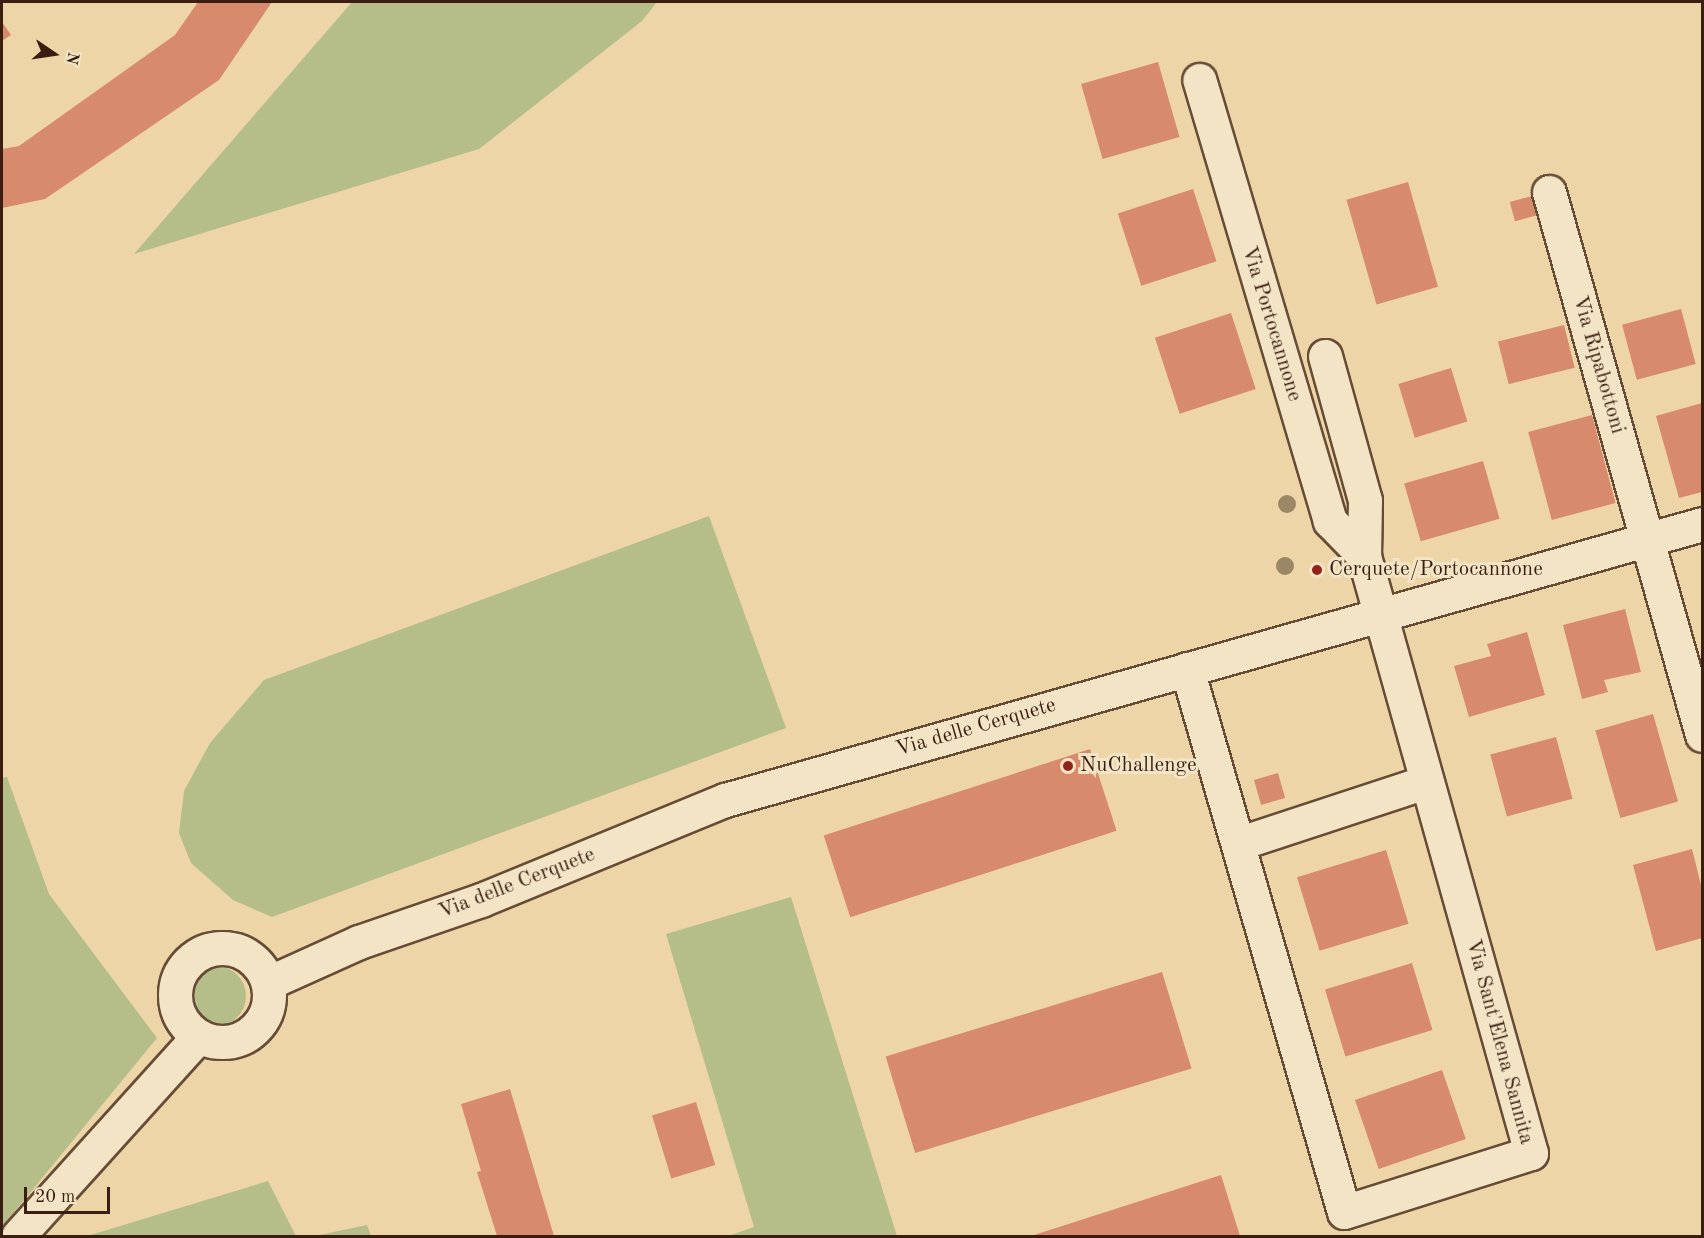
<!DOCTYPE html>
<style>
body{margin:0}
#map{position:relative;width:1704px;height:1238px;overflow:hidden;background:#edd5a7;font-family:"Old Standard TT",serif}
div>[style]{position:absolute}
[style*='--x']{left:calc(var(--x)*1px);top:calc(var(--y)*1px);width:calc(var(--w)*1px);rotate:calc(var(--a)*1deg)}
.green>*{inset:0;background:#b5be89}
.round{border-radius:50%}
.building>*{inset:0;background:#d78a6c;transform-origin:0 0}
.roads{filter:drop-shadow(2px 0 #664c36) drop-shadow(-2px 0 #664c36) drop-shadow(0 2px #664c36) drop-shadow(0 -2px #664c36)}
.minor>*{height:33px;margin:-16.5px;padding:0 16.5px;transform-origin:16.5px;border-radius:16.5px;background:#f3e4c6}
.minor>.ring{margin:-16.5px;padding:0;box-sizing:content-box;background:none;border:33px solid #f3e4c6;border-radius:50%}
.trees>*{width:18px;height:18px;margin:-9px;border-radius:50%;background:#9b8665}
.dots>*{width:16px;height:16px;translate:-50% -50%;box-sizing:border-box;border:3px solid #f3e4c6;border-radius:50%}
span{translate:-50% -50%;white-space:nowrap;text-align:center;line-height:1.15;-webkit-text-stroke:6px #f3e4c6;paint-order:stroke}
.street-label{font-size:21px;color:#391e11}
.poi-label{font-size:21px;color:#391e11}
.left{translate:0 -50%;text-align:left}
.frame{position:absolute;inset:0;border:3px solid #391e11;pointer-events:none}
.north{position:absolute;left:24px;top:24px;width:60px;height:60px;-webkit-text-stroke:4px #f3e4c6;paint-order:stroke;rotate:103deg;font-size:16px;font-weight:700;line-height:24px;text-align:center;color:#391e11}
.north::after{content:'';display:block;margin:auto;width:21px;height:27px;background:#391e11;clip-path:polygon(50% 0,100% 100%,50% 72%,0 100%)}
.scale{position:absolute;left:24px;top:1187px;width:86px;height:27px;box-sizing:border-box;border:3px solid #391e11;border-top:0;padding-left:8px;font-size:18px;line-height:21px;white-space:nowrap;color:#391e11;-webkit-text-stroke:4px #f3e4c6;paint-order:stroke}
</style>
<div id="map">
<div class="green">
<i style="clip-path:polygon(352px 2px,657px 2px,642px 21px,479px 149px,134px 254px)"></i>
<i style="clip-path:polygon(709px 516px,786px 728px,272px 917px,233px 900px,191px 863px,179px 833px,184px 791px,210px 743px,264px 680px)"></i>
<i style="clip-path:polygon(7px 777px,49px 894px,157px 1038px,2px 1227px,2px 778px)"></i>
<i style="clip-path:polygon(791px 897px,897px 1236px,728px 1236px,754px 1227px,666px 934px)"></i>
<i class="round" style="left:186px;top:966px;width:60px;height:60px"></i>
<i style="clip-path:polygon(268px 1181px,296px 1236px,87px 1236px,140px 1220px)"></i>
<i style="clip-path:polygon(367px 1225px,371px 1236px,315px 1236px)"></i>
</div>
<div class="building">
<i style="clip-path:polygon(198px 2px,272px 2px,219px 80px,45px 199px,2px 208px,2px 149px,19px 146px,175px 35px)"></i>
<i style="clip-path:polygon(2px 22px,11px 35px,2px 41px)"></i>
<i style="left:1158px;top:62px;width:78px;height:80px;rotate:74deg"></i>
<i style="left:1408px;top:182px;width:109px;height:64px;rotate:74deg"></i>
<i style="left:1193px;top:189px;width:76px;height:79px;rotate:72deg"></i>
<i style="left:1532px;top:196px;width:20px;height:23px;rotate:75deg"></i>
<i style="left:1681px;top:309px;width:57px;height:61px;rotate:75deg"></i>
<i style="left:1231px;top:313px;width:80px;height:80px;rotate:72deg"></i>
<i style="left:1564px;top:325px;width:44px;height:68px;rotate:76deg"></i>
<i style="left:1451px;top:368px;width:56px;height:55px;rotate:73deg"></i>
<i style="clip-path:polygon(1702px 403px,1702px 492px,1679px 498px,1656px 416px)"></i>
<i style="left:1592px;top:415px;width:91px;height:66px;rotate:75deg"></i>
<i style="left:1483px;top:461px;width:60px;height:82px;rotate:74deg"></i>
<i style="clip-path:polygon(1625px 609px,1641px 672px,1604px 680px,1608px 692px,1582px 699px,1563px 625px)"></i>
<i style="clip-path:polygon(1527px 632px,1545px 695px,1469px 717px,1454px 666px,1491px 656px,1487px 644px)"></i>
<i style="left:1653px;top:714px;width:91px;height:60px;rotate:74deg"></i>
<i style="left:1556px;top:737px;width:64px;height:68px;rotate:75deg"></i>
<i style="left:1090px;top:749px;width:86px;height:280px;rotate:72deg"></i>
<i style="left:1278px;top:773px;width:26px;height:25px;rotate:74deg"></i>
<i style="clip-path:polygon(1692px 849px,1702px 889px,1702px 938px,1656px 951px,1633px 865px)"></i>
<i style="left:1386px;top:850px;width:77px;height:93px;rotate:73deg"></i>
<i style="left:1412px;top:963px;width:70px;height:91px;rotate:73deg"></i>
<i style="left:1162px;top:972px;width:101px;height:289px;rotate:73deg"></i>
<i style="left:1442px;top:1070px;width:73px;height:92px;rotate:71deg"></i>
<i style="clip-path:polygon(510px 1089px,530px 1156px,554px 1236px,497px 1236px,477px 1172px,481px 1171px,461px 1104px)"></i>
<i style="left:696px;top:1102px;width:66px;height:46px;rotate:73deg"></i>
<i style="clip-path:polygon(1221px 1175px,1240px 1236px,1031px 1236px)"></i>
</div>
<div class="roads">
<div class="minor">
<i style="--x:1549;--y:192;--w:564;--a:74.26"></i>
<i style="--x:1325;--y:356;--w:149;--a:74.5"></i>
<i style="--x:1365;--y:500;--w:56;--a:91"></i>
<i style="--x:1187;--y:669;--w:565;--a:73.87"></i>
<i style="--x:1344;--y:1212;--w:196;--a:-17.5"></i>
<i style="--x:1531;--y:1153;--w:620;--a:-105.63"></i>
<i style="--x:1364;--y:556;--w:49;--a:-134.2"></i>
<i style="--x:1330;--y:521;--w:460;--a:-106.5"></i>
<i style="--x:1240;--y:843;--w:196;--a:-18.2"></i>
<i class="ring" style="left:175px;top:948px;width:61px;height:61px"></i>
<i style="--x:268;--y:983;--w:100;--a:-24.3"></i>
<i style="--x:359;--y:942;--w:129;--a:-19"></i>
<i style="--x:481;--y:900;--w:264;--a:-22.3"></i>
<i style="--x:725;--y:800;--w:1015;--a:-15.77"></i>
<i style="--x:18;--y:1236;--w:268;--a:-47.9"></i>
</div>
</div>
<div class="trees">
<i style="left:1287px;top:504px"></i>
<i style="left:1285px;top:566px"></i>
</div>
<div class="dots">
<i style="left:1317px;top:570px;background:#8f2418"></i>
<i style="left:1068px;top:766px;background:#8f2418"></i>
</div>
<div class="street-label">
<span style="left:1271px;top:324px;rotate:73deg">Via Portocannone</span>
<span style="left:1598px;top:365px;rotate:74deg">Via Ripabottoni</span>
<span style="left:976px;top:728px;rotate:-16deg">Via delle Cerquete</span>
<span style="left:517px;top:884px;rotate:-21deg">Via delle Cerquete</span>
<span style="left:1499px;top:1042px;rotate:75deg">Via Sant'Elena Sannita</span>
</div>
<div class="poi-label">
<span class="left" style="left:1329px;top:570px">Cerquete/Portocannone</span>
<span class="left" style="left:1080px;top:766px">NuChallenge</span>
</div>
<div class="frame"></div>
<div class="north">N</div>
<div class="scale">20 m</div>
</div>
